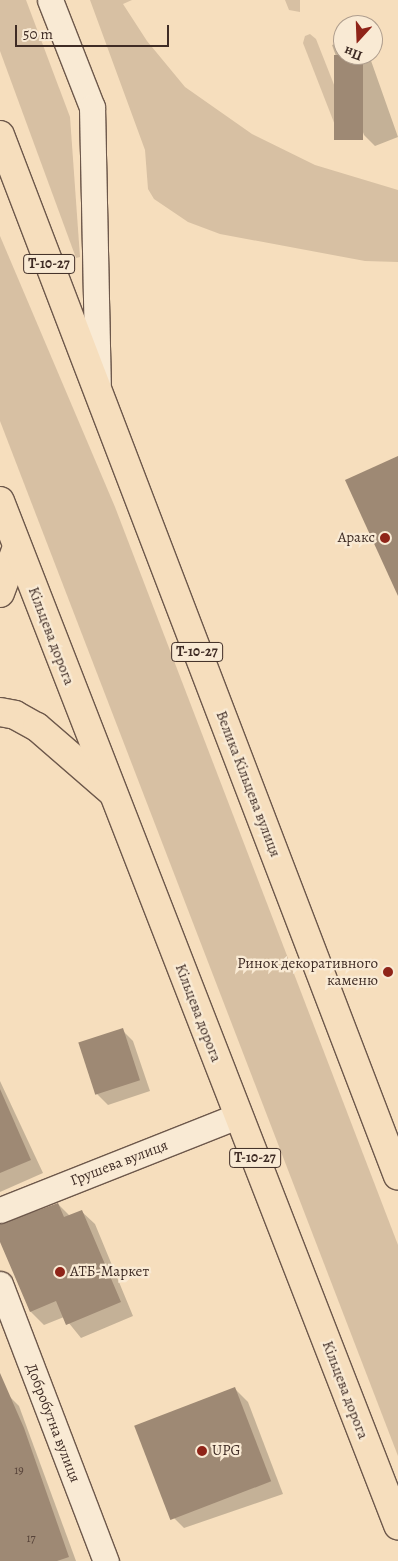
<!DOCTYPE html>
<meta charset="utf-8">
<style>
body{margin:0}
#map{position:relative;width:398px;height:1561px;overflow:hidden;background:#f6debd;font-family:Alegreya,serif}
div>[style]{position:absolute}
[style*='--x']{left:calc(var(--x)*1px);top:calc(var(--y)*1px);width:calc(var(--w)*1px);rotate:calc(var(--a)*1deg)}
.green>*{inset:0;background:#d7c0a3}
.shadow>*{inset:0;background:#0003}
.building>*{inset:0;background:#9e8974;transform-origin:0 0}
.roads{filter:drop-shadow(1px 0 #6d584b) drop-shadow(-1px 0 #6d584b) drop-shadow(0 1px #6d584b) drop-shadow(0 -1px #6d584b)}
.minor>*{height:25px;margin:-12.5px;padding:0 12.5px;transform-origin:12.5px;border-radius:12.5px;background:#f9ead4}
.major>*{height:28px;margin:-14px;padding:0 14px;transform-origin:14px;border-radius:14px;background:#f6debd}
.highway>*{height:28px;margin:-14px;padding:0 14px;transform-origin:14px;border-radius:14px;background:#f6debd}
.dots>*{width:14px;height:14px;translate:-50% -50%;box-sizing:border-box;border:2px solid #f9ead4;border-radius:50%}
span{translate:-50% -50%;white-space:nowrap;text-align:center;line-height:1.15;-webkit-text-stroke:4.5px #f9ead4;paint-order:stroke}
.number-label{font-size:12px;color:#574339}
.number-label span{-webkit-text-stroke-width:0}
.shield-label span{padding:1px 4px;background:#f9ead4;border:1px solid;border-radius:4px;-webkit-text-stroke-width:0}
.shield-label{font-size:14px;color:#3f2c25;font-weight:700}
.poi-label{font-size:15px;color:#3f2c25}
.right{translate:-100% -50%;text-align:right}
.left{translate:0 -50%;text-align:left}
.street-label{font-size:15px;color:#3f2c25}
.north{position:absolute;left:333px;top:15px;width:50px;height:50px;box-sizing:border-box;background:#f9ead4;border:1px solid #af9e8e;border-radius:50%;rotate:200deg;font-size:14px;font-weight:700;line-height:20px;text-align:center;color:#3f2c25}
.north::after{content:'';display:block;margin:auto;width:18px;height:22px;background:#8f2418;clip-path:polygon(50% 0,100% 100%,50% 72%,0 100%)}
.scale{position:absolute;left:15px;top:25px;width:154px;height:22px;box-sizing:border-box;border:2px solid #3f2c25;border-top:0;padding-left:6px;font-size:15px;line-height:18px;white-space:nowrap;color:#3f2c25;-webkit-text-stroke:4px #f9ead4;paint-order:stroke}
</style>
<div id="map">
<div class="green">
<i style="clip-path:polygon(0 0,26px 0,70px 117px,80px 257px,76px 258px,0 51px)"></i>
<i style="clip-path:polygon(90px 0,132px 0,123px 4px,147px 41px,185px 87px,252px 134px,315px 165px,398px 190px,398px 262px,365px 261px,220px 234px,188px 222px,154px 199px,148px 189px,145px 150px)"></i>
<i style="clip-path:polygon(285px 0,300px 0,300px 12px,289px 10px)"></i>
<i style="clip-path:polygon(310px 34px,316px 39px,353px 133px,351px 140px,340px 138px,303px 43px,305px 36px)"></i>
<i style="clip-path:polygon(0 236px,115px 507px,398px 1245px,398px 1456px,0 421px)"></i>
</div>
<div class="shadow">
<i style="clip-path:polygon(343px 41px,343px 55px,369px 55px,398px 137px,375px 146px,364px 135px,332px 45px)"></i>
<i style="clip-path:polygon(122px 1030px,133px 1041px,150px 1091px,108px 1105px,97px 1094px)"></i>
<i style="clip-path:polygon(0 1081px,43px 1173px,0 1192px)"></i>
<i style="clip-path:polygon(58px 1204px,70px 1216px,81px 1211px,95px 1224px,133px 1316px,81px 1338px,64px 1317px,44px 1325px,31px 1312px,0 1239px,0 1225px)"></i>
<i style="clip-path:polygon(235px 1389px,248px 1402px,283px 1494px,184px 1528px,171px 1515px)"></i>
<i style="clip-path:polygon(9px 1396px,19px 1406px,76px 1561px,0 1561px,0 1399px)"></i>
</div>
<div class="building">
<i style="left:334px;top:55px;width:29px;height:85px"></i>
<i style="clip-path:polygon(398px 456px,398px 596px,345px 480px)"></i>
<i style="left:123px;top:1028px;width:55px;height:47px;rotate:72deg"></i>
<i style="clip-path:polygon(0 1089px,31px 1160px,0 1173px)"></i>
<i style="clip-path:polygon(58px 1203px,64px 1217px,82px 1210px,121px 1302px,66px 1325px,56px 1301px,30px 1312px,0 1242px,0 1224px)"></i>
<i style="clip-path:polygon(0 1373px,24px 1428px,69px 1557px,57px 1561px,0 1561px)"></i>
<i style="left:235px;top:1387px;width:101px;height:108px;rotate:69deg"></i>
</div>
<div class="roads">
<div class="minor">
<i style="--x:50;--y:0;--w:115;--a:68.6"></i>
<i style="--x:92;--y:107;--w:276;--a:88.8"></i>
<i style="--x:0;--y:1210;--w:256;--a:-21.6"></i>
<i style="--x:0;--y:1284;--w:297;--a:69.1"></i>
</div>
<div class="major">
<i style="--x:0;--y:593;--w:49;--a:-69.7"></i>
<i style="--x:0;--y:712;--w:15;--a:11"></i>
<i style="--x:15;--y:715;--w:25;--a:29"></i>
<i style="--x:37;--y:727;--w:98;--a:40.9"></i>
</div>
<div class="highway">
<i style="--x:0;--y:135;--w:1114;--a:69.08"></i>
<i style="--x:0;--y:501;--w:1099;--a:68.76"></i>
</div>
</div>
<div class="dots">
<i style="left:385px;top:538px;background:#8f2418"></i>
<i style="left:388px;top:972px;background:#8f2418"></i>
<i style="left:60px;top:1272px;background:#8f2418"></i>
<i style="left:202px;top:1451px;background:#8f2418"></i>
</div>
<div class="number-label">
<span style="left:19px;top:1471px">19</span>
<span style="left:31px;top:1539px">17</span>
</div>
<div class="shield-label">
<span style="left:49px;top:264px">Т-10-27</span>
<span style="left:197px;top:652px">Т-10-27</span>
<span style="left:255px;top:1158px">Т-10-27</span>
</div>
<div class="poi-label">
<span class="right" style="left:375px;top:538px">Аракс</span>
<span class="right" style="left:378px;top:972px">Ринок декоративного<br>каменю</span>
<span class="left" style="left:70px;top:1272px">АТБ-Маркет</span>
<span class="left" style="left:212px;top:1451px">UPG</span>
</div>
<div class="street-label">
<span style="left:51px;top:636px;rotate:69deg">Кільцева дорога</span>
<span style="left:248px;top:784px;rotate:69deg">Велика Кільцева вулиця</span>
<span style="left:198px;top:1013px;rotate:69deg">Кільцева дорога</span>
<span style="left:119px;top:1163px;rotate:-21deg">Грушева вулиця</span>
<span style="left:345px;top:1390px;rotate:69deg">Кільцева дорога</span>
<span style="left:53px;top:1423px;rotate:69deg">Добробутна вулиця</span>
</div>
<div class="north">Пн</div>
<div class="scale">50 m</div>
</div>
